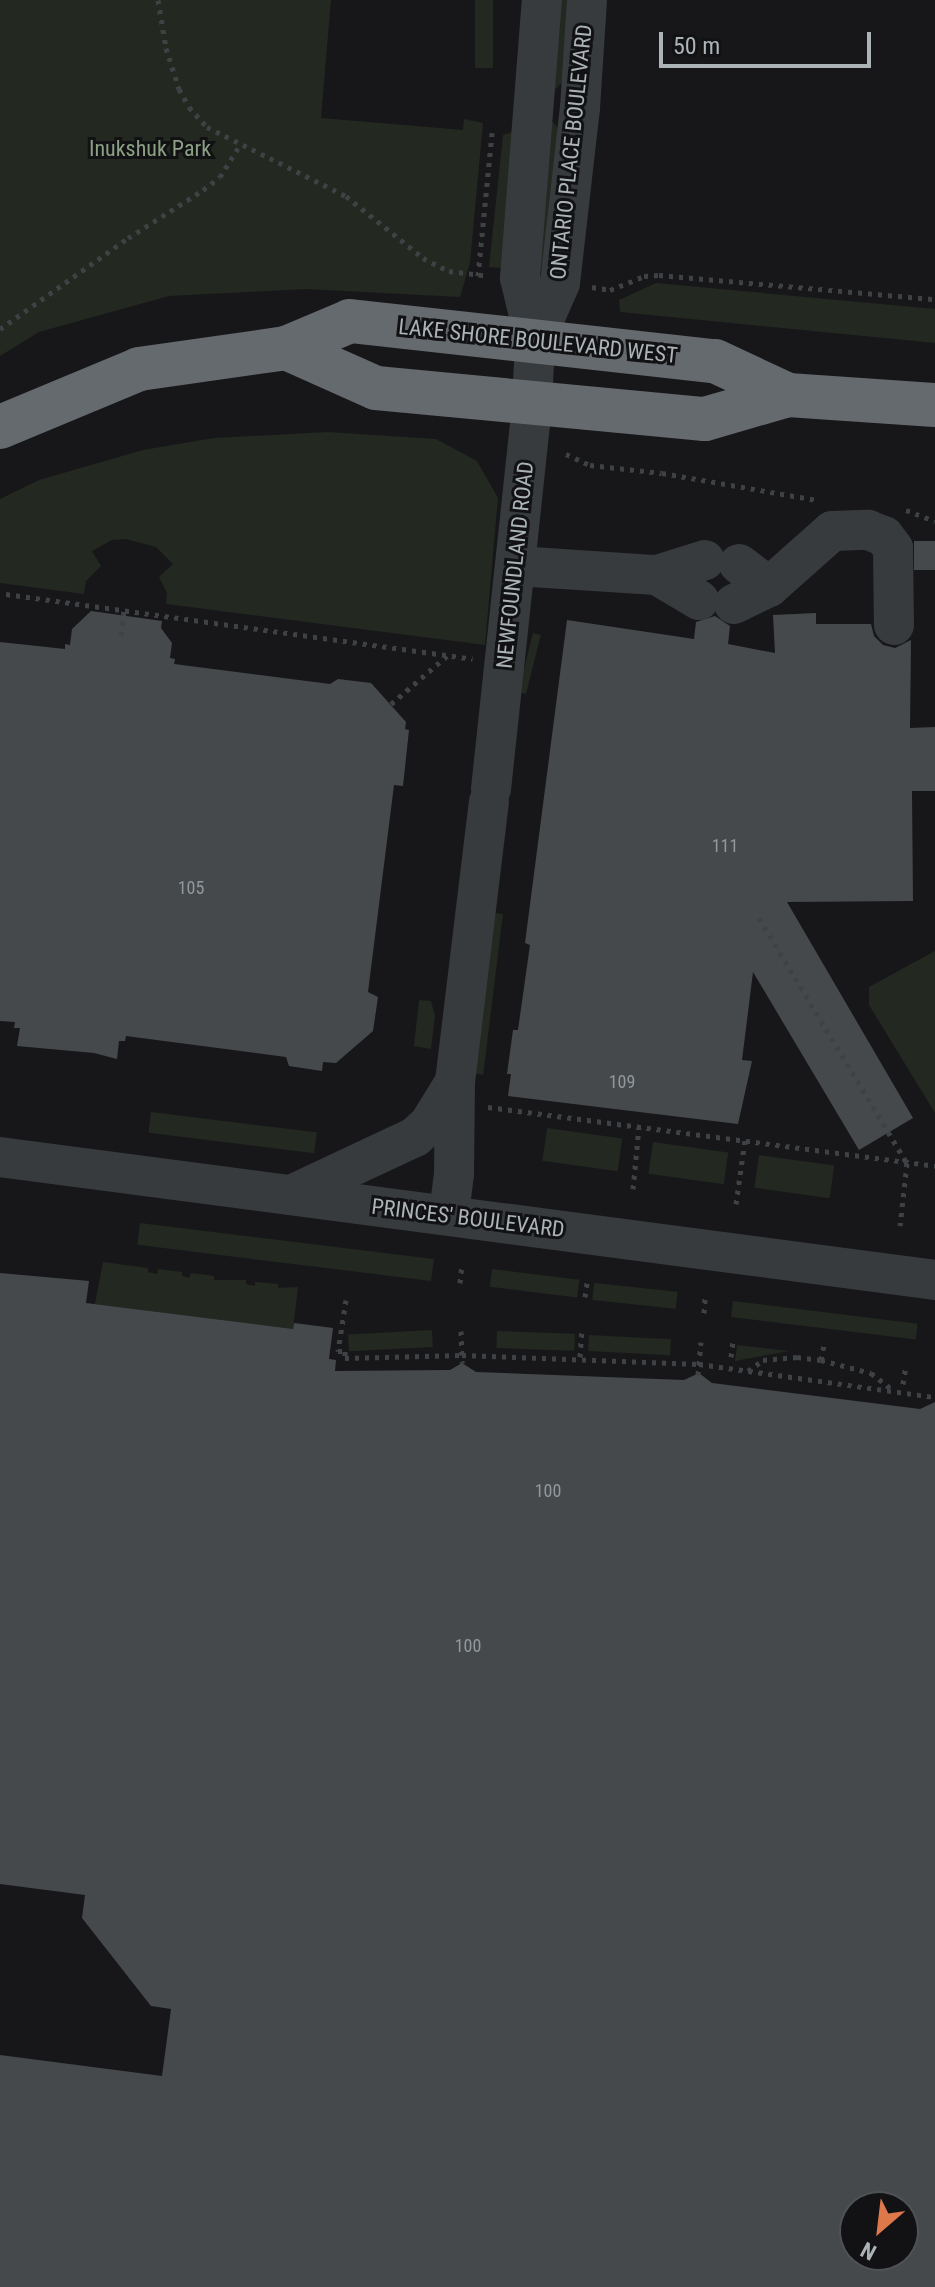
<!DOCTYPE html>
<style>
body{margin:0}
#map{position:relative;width:935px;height:2287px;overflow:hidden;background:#171719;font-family:"Roboto Condensed",sans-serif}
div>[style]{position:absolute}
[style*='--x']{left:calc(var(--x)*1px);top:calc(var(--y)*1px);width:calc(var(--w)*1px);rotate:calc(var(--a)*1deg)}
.green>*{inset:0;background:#232821;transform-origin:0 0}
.building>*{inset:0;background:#46494b;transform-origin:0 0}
.path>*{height:5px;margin-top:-2.5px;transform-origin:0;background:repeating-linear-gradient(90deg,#3e4244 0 4px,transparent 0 10px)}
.minor>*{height:40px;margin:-20px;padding:0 20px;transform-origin:20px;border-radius:20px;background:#383b3d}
.highway>*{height:44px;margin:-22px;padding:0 22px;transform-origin:22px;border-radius:22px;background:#656a6e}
span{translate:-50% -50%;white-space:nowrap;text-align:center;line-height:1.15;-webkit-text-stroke:6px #121214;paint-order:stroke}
.number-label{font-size:18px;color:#92989c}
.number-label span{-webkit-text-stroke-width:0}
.park-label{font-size:22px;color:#8ca084}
.street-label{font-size:22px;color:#abb3b7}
.north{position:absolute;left:839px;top:2191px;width:80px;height:80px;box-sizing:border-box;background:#121214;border:2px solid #4f5255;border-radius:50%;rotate:208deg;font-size:22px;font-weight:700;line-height:32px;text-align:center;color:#abb3b7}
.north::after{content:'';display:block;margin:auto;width:28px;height:36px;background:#de784a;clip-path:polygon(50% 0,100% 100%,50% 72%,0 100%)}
.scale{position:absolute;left:659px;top:32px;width:212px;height:36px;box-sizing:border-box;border:4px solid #abb3b7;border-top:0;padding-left:10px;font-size:24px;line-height:28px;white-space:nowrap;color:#abb3b7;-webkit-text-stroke:6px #121214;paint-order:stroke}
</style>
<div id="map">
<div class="green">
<i style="clip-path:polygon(0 0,331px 0,321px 118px,463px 130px,464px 119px,483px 123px,470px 263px,460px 297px,306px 289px,169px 296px,39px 332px,0 356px)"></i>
<i style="left:475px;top:0;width:18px;height:68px"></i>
<i style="clip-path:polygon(557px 0,569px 0,563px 81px,556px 89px,553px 88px)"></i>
<i style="clip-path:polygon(553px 122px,558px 128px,544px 267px,539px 268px,548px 123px)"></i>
<i style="clip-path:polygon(512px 132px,502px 268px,489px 267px,503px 135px)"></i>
<i style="clip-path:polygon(656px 283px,935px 309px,935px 343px,620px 312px,619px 300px)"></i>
<i style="clip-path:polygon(328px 432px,436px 439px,477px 461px,498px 498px,485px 645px,166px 604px,167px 593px,159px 577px,173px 564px,156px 547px,126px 539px,112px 540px,92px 551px,101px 566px,86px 581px,84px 594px,0 583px,0 499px,39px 480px,143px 450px,214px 438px)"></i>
<i style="left:533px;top:633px;width:8px;height:61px;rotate:14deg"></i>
<i style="left:495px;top:913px;width:8px;height:162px;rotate:7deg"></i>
<i style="clip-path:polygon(935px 951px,935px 1113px,869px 1005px,869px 987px)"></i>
<i style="clip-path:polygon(419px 1000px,431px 1001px,435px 1016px,431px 1049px,414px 1046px)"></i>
<i style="left:151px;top:1112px;width:167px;height:21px;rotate:7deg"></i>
<i style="left:547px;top:1128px;width:76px;height:33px;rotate:8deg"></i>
<i style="left:653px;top:1142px;width:76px;height:32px;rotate:8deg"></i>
<i style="left:759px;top:1155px;width:76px;height:33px;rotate:8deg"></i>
<i style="left:140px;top:1223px;width:296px;height:22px;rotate:7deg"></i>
<i style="clip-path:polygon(103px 1262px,148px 1268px,148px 1272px,157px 1274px,158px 1269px,182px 1272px,182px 1276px,189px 1278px,191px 1273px,214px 1276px,214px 1280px,246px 1280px,246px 1284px,255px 1286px,255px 1282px,278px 1284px,278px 1288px,298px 1287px,293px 1329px,95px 1304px)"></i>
<i style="left:492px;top:1269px;width:88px;height:18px;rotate:7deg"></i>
<i style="left:594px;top:1283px;width:84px;height:17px;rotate:6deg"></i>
<i style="left:733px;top:1301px;width:186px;height:16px;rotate:7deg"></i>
<i style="left:432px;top:1330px;width:17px;height:84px;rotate:87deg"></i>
<i style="left:497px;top:1331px;width:78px;height:17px;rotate:2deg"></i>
<i style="left:589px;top:1335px;width:82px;height:16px;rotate:3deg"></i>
<i style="clip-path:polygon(737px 1345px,789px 1351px,735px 1361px)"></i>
</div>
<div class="building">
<i style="left:914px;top:541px;width:21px;height:29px"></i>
<i style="clip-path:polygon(91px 611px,162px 621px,161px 628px,172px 643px,170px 658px,175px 659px,174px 664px,330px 684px,338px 679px,371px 683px,406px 722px,405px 729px,409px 730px,403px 786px,394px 785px,368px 992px,378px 997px,373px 1031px,336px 1063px,323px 1062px,322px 1071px,289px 1066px,286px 1057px,126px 1036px,125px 1041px,119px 1041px,117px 1059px,94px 1053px,17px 1046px,20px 1028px,14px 1028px,15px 1022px,0 1021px,0 642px,65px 649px,65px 644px,70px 645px,72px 629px)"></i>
<i style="clip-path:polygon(816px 613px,816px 624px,871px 624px,874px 636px,883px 645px,895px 648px,911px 640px,910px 728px,935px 727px,935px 791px,912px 791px,913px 901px,787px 902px,913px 1118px,859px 1150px,753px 972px,742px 1060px,752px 1061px,738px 1124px,508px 1096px,511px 1074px,507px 1074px,513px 1030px,518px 1030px,530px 945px,525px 943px,567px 620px,694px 639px,696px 622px,715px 616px,730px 626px,728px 644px,775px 653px,773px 615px)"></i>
<i style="clip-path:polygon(evenodd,0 1273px,89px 1281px,86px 1303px,293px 1329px,294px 1323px,333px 1328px,329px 1359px,336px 1360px,335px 1371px,450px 1370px,462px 1363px,476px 1372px,684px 1380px,699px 1373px,712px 1383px,920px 1409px,935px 1402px,935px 2287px,0 2287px,0 2055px,162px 2076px,171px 2009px,151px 2006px,82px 1918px,85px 1895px,0 1884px,0 1273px,855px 2207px,903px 2207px,903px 2255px,855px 2255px,855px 2207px)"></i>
</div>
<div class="path">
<i style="--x:158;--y:0;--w:49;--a:80.5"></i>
<i style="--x:166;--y:48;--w:43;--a:72.4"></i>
<i style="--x:179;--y:89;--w:21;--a:61"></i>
<i style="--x:189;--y:107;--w:27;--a:48"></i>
<i style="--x:207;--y:127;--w:155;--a:26.4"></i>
<i style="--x:346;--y:196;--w:99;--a:38.8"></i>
<i style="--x:423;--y:258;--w:29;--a:27"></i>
<i style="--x:449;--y:271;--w:38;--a:7"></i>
<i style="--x:478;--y:276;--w:144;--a:-84.4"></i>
<i style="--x:592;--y:287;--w:18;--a:9"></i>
<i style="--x:610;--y:290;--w:37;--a:-22"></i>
<i style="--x:644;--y:276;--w:15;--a:-4"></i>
<i style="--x:659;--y:275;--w:277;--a:5"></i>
<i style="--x:0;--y:329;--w:157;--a:-35.4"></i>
<i style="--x:128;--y:238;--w:89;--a:-32.6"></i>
<i style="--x:203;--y:190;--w:21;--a:-37"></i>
<i style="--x:220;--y:177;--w:38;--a:-58"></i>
<i style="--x:566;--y:454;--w:26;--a:25"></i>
<i style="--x:590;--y:465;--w:72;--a:6.3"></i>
<i style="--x:662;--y:473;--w:157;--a:9.9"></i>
<i style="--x:906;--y:510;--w:31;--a:21"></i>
<i style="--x:6;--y:594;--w:471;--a:7.9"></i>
<i style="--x:121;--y:635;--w:25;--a:-83"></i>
<i style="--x:391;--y:704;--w:75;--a:-40.7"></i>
<i style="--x:759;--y:918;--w:286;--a:58.9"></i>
<i style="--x:907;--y:1163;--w:63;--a:96.3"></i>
<i style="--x:488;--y:1107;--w:451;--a:7.5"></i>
<i style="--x:633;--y:1189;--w:62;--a:-84.5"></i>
<i style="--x:736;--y:1204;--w:65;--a:-82"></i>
<i style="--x:460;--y:1283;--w:18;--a:-84"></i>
<i style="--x:585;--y:1297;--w:15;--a:-82"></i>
<i style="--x:346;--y:1300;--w:52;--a:98.9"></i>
<i style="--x:338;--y:1351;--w:7;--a:0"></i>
<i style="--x:345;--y:1351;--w:7;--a:90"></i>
<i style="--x:345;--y:1358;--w:117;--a:-1.5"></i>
<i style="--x:462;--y:1355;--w:237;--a:2.2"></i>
<i style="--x:699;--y:1364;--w:238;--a:8"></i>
<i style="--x:704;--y:1313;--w:16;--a:-86"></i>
<i style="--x:461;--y:1331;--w:32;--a:88"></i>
<i style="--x:580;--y:1357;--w:27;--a:-86"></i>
<i style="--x:731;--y:1357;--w:16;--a:-83"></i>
<i style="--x:821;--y:1360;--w:16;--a:-79"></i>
<i style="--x:748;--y:1371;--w:19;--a:-36"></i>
<i style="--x:763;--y:1360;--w:34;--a:-5"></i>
<i style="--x:797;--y:1357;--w:24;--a:7"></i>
<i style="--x:821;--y:1360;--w:52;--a:14.6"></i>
<i style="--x:871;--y:1373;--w:28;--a:38"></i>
<i style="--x:698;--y:1375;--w:33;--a:-85"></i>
<i style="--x:903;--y:1384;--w:18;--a:-81"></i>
</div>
<div class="minor">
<i style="--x:535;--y:340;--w:62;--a:-66.3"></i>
<i style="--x:560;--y:283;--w:176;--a:-83.5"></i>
<i style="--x:580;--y:108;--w:108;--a:-86.3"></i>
<i style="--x:739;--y:564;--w:38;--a:37"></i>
<i style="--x:769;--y:587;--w:84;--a:-41.6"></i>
<i style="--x:832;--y:531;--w:36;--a:-2"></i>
<i style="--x:868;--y:530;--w:17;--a:21"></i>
<i style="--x:884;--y:536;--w:15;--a:53"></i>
<i style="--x:893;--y:548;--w:77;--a:89.3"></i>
<i style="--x:516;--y:566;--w:141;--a:3.7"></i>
<i style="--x:657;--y:575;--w:50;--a:-17.4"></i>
<i style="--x:657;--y:575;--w:49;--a:30.8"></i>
<i style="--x:734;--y:604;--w:39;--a:-26"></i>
<i style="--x:491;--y:789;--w:387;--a:-83.9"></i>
<i style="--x:532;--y:404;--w:64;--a:-87.3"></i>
<i style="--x:535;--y:340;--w:64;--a:-103.6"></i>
<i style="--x:520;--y:278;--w:279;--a:-85.5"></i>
<i style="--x:0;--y:1157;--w:943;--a:7.49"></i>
<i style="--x:291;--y:1195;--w:137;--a:-25.1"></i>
<i style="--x:415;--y:1137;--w:19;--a:-43"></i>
<i style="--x:429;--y:1124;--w:49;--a:-58.2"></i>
<i style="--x:449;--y:1214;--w:40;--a:-82.9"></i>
<i style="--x:454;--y:1174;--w:92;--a:-89.4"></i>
<i style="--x:455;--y:1082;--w:282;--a:-83.1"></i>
</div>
<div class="highway">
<i style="--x:286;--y:348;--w:98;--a:24"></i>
<i style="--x:376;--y:388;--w:330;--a:5.4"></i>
<i style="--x:705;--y:419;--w:86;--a:-16.1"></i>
<i style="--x:788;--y:395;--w:147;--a:3.9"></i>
<i style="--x:0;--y:427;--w:151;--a:-22.6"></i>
<i style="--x:139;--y:369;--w:148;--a:-8.1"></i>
<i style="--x:286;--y:348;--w:69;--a:-22.9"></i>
<i style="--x:350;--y:321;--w:367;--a:6.3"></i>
<i style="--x:715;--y:361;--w:81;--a:25"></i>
</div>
<div class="number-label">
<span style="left:725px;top:846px">111</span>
<span style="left:191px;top:888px">105</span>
<span style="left:622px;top:1082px">109</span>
<span style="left:548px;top:1491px">100</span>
<span style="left:468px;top:1646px">100</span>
</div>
<div class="park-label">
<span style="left:150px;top:149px">Inukshuk Park</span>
</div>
<div class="street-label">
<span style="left:571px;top:152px;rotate:-84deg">ONTARIO PLACE BOULEVARD</span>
<span style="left:538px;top:341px;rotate:6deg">LAKE SHORE BOULEVARD WEST</span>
<span style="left:515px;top:565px;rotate:-84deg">NEWFOUNDLAND ROAD</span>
<span style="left:468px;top:1218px;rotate:7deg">PRINCES' BOULEVARD</span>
</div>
<div class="north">N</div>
<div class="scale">50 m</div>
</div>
